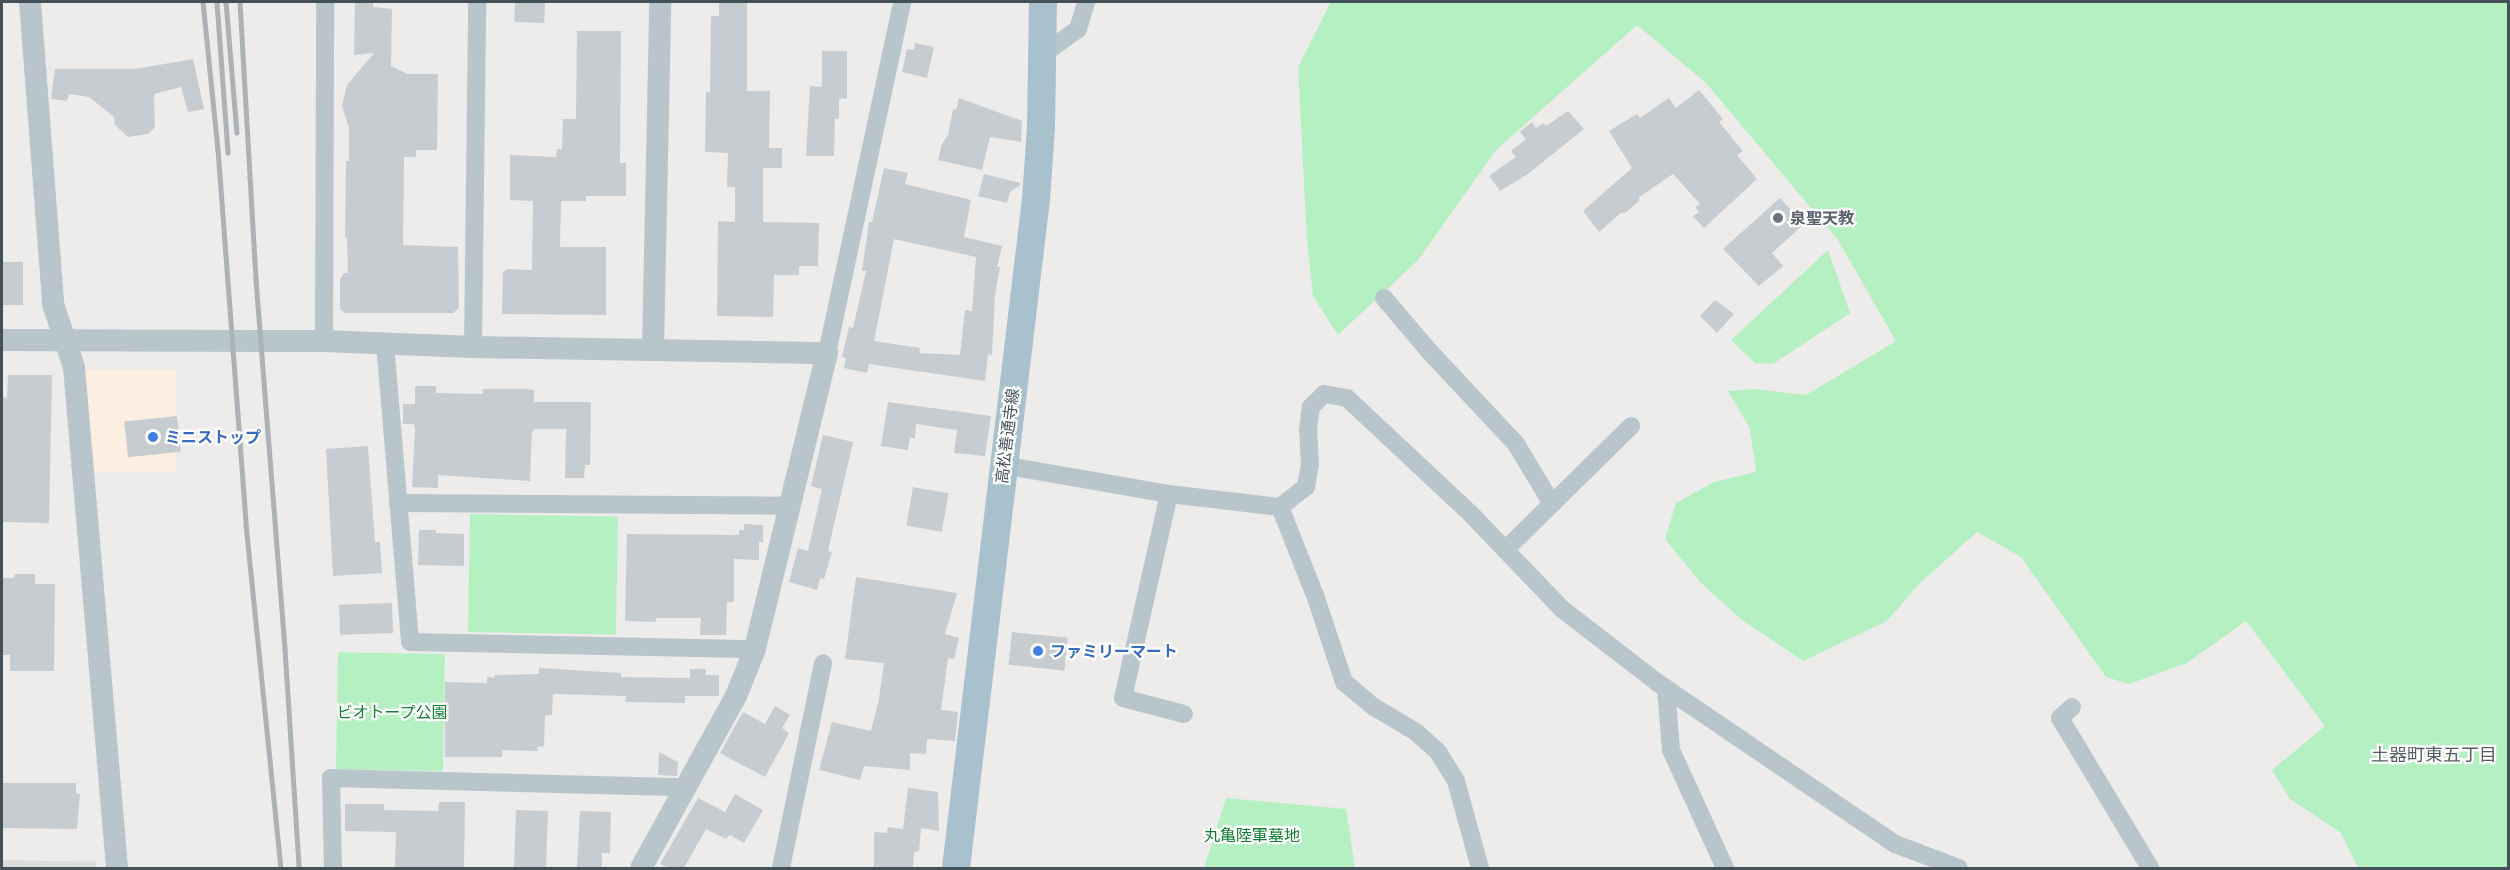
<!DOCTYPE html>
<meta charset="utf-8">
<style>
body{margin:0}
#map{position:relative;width:2510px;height:870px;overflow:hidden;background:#eeebeb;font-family:"Titillium Web","Noto Sans JP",sans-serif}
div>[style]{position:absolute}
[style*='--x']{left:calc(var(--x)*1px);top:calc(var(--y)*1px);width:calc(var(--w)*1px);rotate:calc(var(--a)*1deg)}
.commercial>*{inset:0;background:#fcefe1;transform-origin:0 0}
.education>*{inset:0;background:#dfdcdd;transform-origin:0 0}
.green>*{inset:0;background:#b5f0c2;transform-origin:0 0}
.building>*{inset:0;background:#c7ccd0;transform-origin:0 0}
.minor>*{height:18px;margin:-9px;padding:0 9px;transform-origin:9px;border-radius:9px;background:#b8c6cc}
.tertiary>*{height:22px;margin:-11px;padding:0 11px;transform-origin:11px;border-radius:11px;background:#b8c6cc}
.primary>*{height:28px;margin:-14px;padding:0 14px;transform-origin:14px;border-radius:14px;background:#a9c1cc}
.rail>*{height:4.5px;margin:-2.25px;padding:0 2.25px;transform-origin:2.25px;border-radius:2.25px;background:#adb2b6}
.dots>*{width:16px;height:16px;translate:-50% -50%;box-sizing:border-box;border:3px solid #fff;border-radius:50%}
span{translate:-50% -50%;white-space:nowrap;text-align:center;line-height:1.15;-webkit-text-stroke:4.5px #fff;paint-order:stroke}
.worship-label{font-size:16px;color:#5b616d;font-weight:700}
.left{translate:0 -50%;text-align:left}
.street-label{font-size:16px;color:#435259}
.shop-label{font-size:16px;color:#366cbe;font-weight:700}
.park-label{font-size:16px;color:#127c35}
.neighbourhood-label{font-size:18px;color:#575d60}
.frame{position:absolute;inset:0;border:3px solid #435259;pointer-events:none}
</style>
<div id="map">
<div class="commercial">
<i style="left:84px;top:370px;width:92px;height:102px"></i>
</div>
<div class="education">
<i style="left:2px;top:860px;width:94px;height:8px;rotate:1deg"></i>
</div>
<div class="green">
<i style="clip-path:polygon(1331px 2px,2508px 2px,2508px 868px,2358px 868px,2341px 833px,2290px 799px,2272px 770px,2325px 726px,2246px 621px,2187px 663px,2129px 684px,2106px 677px,2021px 557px,1977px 532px,1919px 584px,1887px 621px,1803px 661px,1742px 620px,1700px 582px,1665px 539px,1676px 503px,1714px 482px,1756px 472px,1750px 429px,1728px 391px,1754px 389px,1806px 395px,1896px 341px,1838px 240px,1705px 82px,1637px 25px,1496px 150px,1418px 260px,1338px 335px,1313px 296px,1307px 241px,1298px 67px)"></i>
<i style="clip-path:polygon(1828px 250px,1850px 313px,1773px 364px,1755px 363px,1731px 340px)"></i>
<i style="left:470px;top:514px;width:148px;height:118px;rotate:1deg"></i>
<i style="left:445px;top:654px;width:117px;height:107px;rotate:91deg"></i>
<i style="clip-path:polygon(1226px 798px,1346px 809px,1355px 868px,1204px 868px)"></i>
</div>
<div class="building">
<i style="clip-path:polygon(355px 2px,373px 2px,373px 7px,392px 9px,391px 66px,407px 74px,438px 74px,437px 150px,416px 150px,416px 157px,404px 157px,403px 245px,458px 247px,459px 308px,453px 313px,345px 313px,340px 309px,340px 280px,344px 273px,348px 273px,347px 238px,345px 238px,346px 161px,349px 161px,349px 128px,342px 106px,347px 85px,374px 53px,354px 55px)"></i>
<i style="left:515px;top:2px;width:30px;height:20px;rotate:2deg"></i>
<i style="clip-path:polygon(719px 2px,747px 2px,747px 91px,770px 91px,769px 148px,782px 148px,782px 168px,763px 168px,763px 222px,819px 223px,818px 266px,799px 266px,799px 275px,774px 275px,773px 317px,717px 316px,718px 221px,735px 222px,735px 187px,727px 187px,728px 153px,705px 152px,706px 92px,710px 92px,711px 16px,719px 16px)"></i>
<i style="clip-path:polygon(577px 31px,621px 31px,620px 163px,626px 163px,626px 196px,586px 196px,586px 201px,561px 201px,560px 247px,606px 247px,606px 315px,502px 314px,503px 272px,507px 269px,532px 270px,533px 201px,510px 200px,510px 155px,556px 157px,557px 149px,562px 149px,563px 119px,576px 119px)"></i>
<i style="clip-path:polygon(915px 43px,934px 47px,927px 78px,902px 72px,907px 49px,914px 50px)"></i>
<i style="clip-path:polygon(822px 51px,847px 51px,847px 98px,839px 99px,839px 119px,835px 119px,834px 156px,806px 156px,810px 86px,822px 87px)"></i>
<i style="clip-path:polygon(193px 59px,204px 109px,188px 112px,181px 87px,154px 94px,155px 127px,148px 134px,128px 137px,115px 125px,114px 117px,89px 97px,69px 94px,67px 101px,51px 99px,55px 69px,135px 69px)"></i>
<i style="clip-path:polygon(1699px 90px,1723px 119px,1719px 122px,1743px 151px,1737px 155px,1757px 179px,1704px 228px,1693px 216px,1699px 212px,1695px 207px,1700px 204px,1673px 174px,1638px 198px,1640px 200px,1624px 214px,1622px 212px,1599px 232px,1583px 211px,1632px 168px,1609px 131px,1637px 114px,1640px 118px,1669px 98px,1676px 108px)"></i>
<i style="clip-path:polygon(959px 98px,1022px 121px,1021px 142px,990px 137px,982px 170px,938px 160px,942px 144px,948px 135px,953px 109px,956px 110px)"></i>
<i style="clip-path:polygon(1568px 111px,1584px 129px,1528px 174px,1500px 191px,1489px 176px,1516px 157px,1511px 151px,1526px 139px,1520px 132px,1532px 122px,1536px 128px,1543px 123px,1546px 126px)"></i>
<i style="clip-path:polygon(evenodd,884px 168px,908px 173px,905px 184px,971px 200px,964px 237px,1002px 246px,997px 267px,1000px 267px,995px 295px,992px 355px,988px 354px,985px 381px,869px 364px,867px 373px,844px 368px,846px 358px,842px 357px,849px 327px,853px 328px,866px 271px,862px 271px,869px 222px,872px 222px,884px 168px,894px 239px,976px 257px,972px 311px,965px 310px,960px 355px,919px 353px,920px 348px,874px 341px,894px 239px)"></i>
<i style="clip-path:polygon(984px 174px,1021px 183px,1020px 185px,1010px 192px,1007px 203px,978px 196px)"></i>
<i style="clip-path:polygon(1780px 198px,1804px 224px,1772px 253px,1783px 266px,1759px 286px,1723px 249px)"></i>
<i style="left:2px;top:262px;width:21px;height:43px"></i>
<i style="clip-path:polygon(1715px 300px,1734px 314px,1717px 333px,1700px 316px)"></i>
<i style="clip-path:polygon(8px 375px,52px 375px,49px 523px,2px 522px,2px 397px,7px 398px)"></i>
<i style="clip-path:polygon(415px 386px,436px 386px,436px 393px,483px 394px,483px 389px,525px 389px,534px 390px,534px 402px,591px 402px,590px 465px,585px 465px,584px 478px,565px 478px,566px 429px,535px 429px,532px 432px,530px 481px,438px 475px,438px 488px,412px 487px,415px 428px,414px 424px,403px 424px,403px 404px,415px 404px)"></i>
<i style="clip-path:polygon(888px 402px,991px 416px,985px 456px,954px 453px,957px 430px,916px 424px,915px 438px,910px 438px,908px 450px,881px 446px)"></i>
<i style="left:177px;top:416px;width:36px;height:53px;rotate:84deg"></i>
<i style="clip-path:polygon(823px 435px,853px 442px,828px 551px,832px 552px,824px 579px,820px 578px,817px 590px,789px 582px,798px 548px,808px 551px,822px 489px,811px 486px)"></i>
<i style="clip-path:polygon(368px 446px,375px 542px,380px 542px,382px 573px,333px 576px,326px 449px)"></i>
<i style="left:913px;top:487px;width:36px;height:39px;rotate:10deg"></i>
<i style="clip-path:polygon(744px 524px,763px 525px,763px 542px,759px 542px,759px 560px,734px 559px,734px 602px,727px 602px,726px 635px,700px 635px,701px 618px,656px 618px,656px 622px,625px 621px,627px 534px,739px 535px,739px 530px,744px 530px)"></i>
<i style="clip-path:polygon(419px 530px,436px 530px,436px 533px,464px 534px,464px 566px,418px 565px)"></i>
<i style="clip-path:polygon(15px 574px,35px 574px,35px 584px,55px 584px,54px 671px,10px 671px,10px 655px,2px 655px,2px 578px,14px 578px)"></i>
<i style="clip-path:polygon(856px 577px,957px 593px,945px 634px,959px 638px,954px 659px,948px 658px,941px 710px,958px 712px,955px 741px,927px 739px,926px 754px,910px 753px,910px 770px,864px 766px,860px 780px,819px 770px,832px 722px,871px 731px,879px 699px,884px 663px,845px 659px)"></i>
<i style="left:392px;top:603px;width:30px;height:53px;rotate:88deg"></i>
<i style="left:1012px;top:632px;width:56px;height:33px;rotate:6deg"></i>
<i style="clip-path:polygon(539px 668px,621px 673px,621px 677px,690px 678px,690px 669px,706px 669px,706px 675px,719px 675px,719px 696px,685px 696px,685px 703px,625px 702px,626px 696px,553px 694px,552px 715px,545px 715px,544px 746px,537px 747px,538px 751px,502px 750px,502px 757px,445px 757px,445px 682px,487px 683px,487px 677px,494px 678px,495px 675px,539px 674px)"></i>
<i style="clip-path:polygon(775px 706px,790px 715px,782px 728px,789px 733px,765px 777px,720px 753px,743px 712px,765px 724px)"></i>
<i style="clip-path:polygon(659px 752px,678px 762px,677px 776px,658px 775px)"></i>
<i style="clip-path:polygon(2px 783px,76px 783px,76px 793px,80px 794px,77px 829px,2px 828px)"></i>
<i style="clip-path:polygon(908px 788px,938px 792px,939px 831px,921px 828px,919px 851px,914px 852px,913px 868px,874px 868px,874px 832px,887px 833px,888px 827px,903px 829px)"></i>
<i style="clip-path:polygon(735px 794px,763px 810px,744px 843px,730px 835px,726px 839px,706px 829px,684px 868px,669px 868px,660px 864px,698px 798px,725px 812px)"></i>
<i style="clip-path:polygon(439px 802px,465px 802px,464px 868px,395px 868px,396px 832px,345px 831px,345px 804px,384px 804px,384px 810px,438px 811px)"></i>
<i style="left:516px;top:810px;width:32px;height:58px;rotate:2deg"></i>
<i style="clip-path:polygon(580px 811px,611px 812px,610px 853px,602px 853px,602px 868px,577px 868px)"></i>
</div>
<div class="minor">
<i style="--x:1042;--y:55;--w:44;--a:-35.8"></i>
<i style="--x:1078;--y:29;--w:28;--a:-73"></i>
<i style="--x:1384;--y:298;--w:71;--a:49.6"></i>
<i style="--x:1430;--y:352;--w:126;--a:46.9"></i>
<i style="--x:1516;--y:444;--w:70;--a:59"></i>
<i style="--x:324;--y:341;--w:339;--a:-89.8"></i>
<i style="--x:385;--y:343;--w:300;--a:85.2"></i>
<i style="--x:410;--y:642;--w:345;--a:1.2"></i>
<i style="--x:473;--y:347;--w:345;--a:-89.3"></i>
<i style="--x:827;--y:353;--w:359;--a:-77.9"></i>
<i style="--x:1003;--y:465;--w:169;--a:9.9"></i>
<i style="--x:1169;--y:494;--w:112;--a:6.7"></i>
<i style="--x:1280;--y:507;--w:33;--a:-38"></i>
<i style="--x:1306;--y:487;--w:22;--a:-80"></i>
<i style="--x:1310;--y:465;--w:35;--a:-93"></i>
<i style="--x:1308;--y:430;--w:23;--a:-83"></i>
<i style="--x:1311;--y:407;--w:18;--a:-45"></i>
<i style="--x:1324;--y:394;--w:23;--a:10"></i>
<i style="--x:1347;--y:398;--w:168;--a:43.1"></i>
<i style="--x:1470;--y:513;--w:133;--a:46.2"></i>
<i style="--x:1562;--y:609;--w:121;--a:37.6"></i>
<i style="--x:1658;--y:683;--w:287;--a:34.2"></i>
<i style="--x:1895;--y:844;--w:68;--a:20.6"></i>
<i style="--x:1169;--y:494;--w:209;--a:102.7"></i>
<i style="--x:1123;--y:698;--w:63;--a:14.7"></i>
<i style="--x:398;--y:503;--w:391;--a:0.4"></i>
<i style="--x:1280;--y:507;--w:98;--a:68.4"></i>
<i style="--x:1316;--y:598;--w:89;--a:71.6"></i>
<i style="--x:1344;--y:682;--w:39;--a:40"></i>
<i style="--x:1374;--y:707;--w:49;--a:30.8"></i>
<i style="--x:1416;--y:732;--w:30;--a:42"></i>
<i style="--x:1438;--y:752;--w:34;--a:58"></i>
<i style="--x:1456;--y:781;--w:90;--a:74.6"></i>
<i style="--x:1505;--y:550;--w:177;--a:-44.5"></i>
<i style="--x:1666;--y:688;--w:62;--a:85.4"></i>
<i style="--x:1671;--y:750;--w:130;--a:65.4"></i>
<i style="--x:2072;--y:707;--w:16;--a:137"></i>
<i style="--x:2060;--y:718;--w:175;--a:59"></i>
<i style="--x:333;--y:868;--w:90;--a:-91.3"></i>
<i style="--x:331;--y:778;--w:353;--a:1.5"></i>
<i style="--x:781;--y:868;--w:209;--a:-78.4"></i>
</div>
<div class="tertiary">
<i style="--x:30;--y:2;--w:303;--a:85.6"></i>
<i style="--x:53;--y:304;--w:66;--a:71.6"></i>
<i style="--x:74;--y:367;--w:503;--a:85.09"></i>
<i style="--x:2;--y:340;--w:322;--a:0.2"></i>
<i style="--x:324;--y:341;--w:149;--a:2.3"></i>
<i style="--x:473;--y:347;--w:354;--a:1"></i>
<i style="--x:827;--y:353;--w:305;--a:103.7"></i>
<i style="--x:755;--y:649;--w:51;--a:112"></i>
<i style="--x:736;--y:696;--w:196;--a:118.9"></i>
<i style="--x:653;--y:349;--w:347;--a:-88.8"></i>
</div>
<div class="primary">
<i style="--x:956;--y:868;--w:674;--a:-83.18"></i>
<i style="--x:1036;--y:199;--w:71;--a:-86"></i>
<i style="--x:1041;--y:128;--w:126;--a:-89.1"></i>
</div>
<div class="rail">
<i style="--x:203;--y:2;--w:148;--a:84.2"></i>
<i style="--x:218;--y:149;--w:376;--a:85.7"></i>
<i style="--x:246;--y:524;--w:346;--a:84.2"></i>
<i style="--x:217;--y:2;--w:151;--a:85.8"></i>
<i style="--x:226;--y:2;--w:131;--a:85.2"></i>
<i style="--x:240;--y:2;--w:278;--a:86.7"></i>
<i style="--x:256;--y:280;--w:370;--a:85.5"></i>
<i style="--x:285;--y:649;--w:219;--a:86.3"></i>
</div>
<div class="dots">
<i style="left:1778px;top:218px;background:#6b7280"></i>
<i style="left:153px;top:437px;background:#3f7fe0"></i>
<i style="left:1038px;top:651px;background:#3f7fe0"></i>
</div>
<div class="worship-label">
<span class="left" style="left:1790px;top:218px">泉聖天教</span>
</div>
<div class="street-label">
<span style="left:1007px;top:436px;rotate:-83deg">高松善通寺線</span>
</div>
<div class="shop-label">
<span class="left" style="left:165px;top:437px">ミニストップ</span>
<span class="left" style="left:1050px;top:651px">ファミリーマート</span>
</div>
<div class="park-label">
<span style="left:392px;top:712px">ビオトープ公園</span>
<span style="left:1252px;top:835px">丸亀陸軍墓地</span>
</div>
<div class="neighbourhood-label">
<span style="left:2434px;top:755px">土器町東五丁目</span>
</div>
<div class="frame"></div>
</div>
